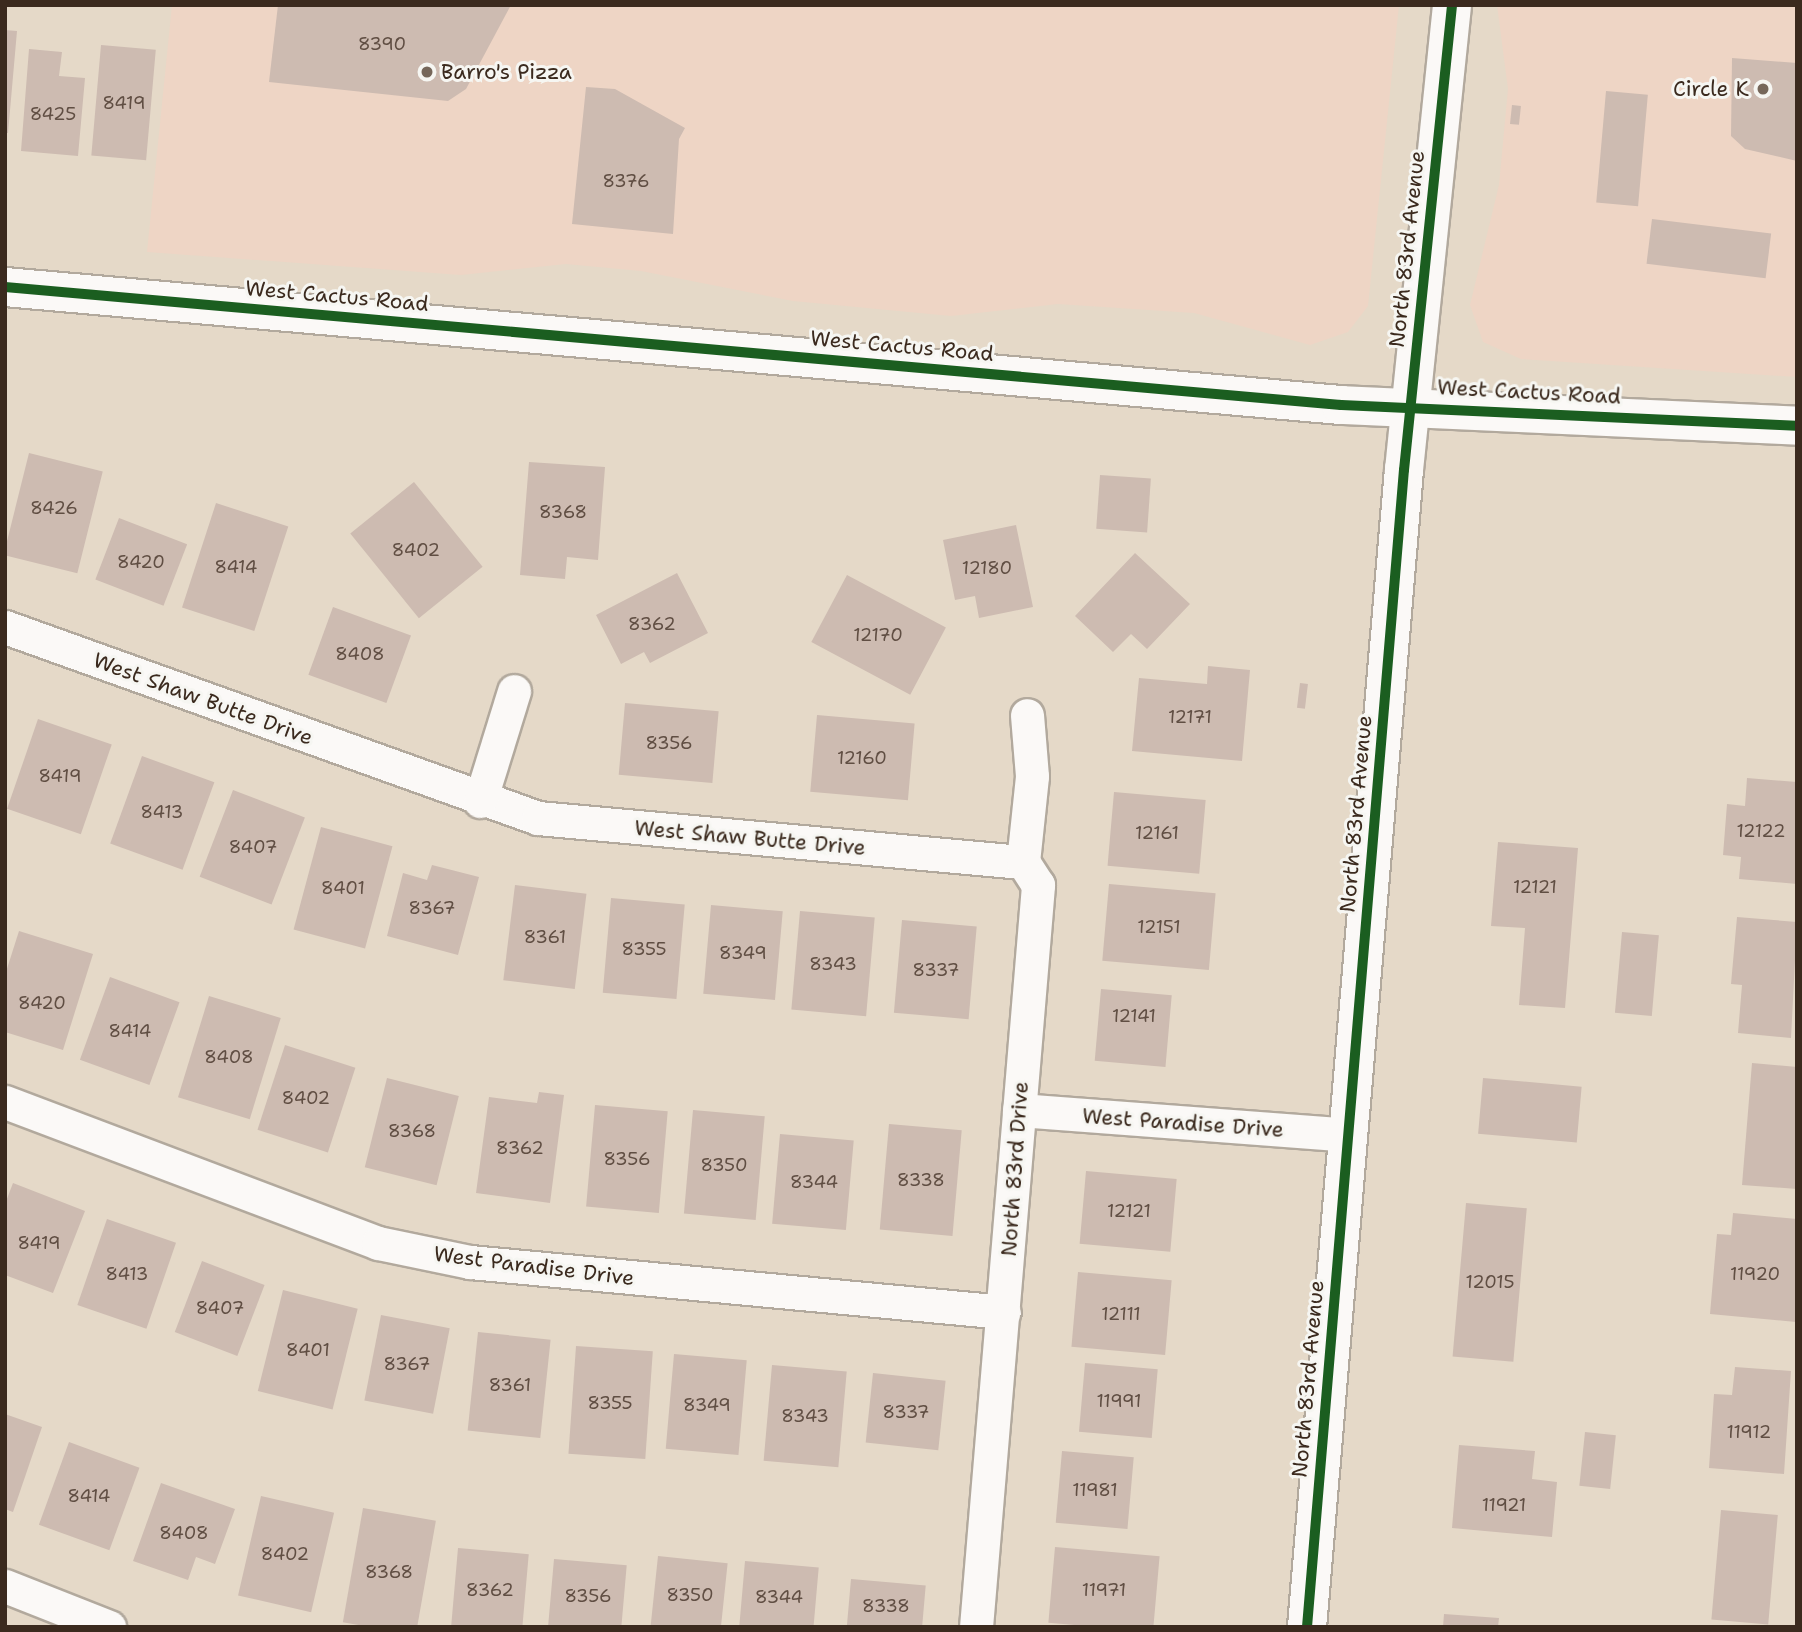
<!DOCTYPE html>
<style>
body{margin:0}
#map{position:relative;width:1802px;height:1632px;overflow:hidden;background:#e5d9c8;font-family:"Shantell Sans",sans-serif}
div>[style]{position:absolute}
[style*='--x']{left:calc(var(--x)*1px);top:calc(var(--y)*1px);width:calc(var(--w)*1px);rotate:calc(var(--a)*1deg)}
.built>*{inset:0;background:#eed5c5}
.building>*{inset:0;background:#cdbbb1;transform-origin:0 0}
.roads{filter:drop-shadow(2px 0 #b2a99d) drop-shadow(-2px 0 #b2a99d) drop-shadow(0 2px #b2a99d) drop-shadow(0 -2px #b2a99d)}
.minor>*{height:33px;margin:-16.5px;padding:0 16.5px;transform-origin:16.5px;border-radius:16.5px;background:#fbf9f7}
.secondary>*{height:38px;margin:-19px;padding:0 19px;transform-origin:19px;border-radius:19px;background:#fbf9f7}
.primary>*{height:38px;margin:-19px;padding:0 19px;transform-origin:19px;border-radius:19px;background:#fbf9f7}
.cycleway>*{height:10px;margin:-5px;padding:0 5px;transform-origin:5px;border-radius:5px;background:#1b5e20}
.dots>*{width:19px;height:19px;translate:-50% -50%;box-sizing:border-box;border:4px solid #f6f6f2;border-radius:50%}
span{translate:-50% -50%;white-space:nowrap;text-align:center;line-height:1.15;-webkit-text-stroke:6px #f6f6f2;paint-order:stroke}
.number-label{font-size:18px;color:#604e43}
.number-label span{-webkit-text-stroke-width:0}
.poi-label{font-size:21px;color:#3b2a1e}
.left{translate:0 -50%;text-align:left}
.right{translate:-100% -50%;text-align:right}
.street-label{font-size:21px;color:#3b2a1e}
.frame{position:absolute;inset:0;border:7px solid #3b2a1e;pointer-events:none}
</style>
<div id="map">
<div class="built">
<i style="clip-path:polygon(172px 5px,1399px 5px,1368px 306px,1348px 332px,1310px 345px,1194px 313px,1058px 304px,951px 316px,793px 301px,641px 271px,566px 264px,461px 275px,147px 252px)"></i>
<i style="clip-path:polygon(1497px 5px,1797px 5px,1797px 377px,1521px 359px,1483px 342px,1470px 305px,1499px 185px,1508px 89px)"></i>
</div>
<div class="building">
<i style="clip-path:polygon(278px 5px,511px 5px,466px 89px,448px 101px,269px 82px)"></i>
<i style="clip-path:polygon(5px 30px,17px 31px,8px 133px,5px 133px)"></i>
<i style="left:101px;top:45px;width:55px;height:111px;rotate:5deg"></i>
<i style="clip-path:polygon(29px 49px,62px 52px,59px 76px,85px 78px,78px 156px,21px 151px)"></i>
<i style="clip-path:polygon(1732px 58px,1797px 63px,1797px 161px,1745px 149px,1731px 136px)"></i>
<i style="clip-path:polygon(586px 87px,615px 89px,685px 128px,679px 139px,673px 234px,572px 224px)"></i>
<i style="left:1606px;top:91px;width:42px;height:112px;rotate:5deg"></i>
<i style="left:1512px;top:105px;width:9px;height:19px;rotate:6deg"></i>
<i style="left:1652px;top:219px;width:120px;height:45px;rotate:7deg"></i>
<i style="left:29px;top:453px;width:76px;height:105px;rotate:14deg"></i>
<i style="clip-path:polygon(529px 462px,605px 467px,598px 560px,567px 557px,565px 579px,520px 575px)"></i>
<i style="left:1100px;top:475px;width:51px;height:54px;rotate:4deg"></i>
<i style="left:414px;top:482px;width:109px;height:82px;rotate:51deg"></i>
<i style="left:216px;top:503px;width:76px;height:110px;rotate:18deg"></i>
<i style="left:119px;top:518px;width:73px;height:66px;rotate:21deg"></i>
<i style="clip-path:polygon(1016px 525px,1033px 607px,979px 618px,975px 596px,955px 600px,943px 540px)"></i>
<i style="clip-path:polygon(1135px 553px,1190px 604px,1147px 649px,1131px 634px,1113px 652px,1075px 616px)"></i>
<i style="clip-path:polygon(677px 573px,708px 633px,650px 663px,644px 652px,621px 664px,596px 615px)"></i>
<i style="left:847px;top:575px;width:112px;height:76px;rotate:28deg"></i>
<i style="left:333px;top:607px;width:83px;height:72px;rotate:20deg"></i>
<i style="clip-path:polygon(1208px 666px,1250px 670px,1242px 761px,1132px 751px,1139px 678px,1207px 684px)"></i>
<i style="left:1300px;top:683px;width:8px;height:25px;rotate:7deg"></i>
<i style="left:625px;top:703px;width:94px;height:72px;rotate:5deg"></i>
<i style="left:817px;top:715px;width:98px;height:77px;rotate:5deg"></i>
<i style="left:38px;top:719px;width:78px;height:95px;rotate:19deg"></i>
<i style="left:142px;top:756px;width:77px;height:93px;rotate:20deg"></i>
<i style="clip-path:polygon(1747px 778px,1797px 782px,1797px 884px,1739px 879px,1741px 857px,1723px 855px,1727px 804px,1745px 806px)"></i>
<i style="left:233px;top:790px;width:77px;height:93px;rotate:21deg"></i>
<i style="left:1114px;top:792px;width:92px;height:74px;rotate:5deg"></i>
<i style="left:321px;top:827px;width:74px;height:106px;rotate:15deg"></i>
<i style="clip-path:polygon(1498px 842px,1578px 848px,1565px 1008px,1519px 1005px,1525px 928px,1491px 926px)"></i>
<i style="clip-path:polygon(432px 865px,479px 877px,458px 955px,387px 936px,403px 873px,427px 880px)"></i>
<i style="left:1109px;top:884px;width:107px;height:77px;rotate:5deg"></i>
<i style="left:515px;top:885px;width:72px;height:96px;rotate:7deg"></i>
<i style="left:611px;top:898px;width:74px;height:95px;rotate:5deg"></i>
<i style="left:711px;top:905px;width:72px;height:89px;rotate:5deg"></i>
<i style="left:800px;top:911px;width:75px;height:99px;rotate:5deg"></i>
<i style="clip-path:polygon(1737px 917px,1797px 922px,1791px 1038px,1738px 1033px,1742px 985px,1731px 984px)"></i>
<i style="left:902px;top:920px;width:75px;height:93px;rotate:5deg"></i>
<i style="clip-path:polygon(19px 931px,93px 954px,63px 1050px,5px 1032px,5px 975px)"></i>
<i style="left:1622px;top:932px;width:37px;height:81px;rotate:5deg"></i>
<i style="left:110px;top:977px;width:74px;height:88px;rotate:20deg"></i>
<i style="left:1101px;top:989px;width:71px;height:72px;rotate:5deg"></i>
<i style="left:209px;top:996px;width:75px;height:106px;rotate:17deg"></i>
<i style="left:285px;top:1045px;width:74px;height:89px;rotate:18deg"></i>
<i style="clip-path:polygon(1752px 1063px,1797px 1067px,1797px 1189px,1742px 1185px)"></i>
<i style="left:387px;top:1078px;width:74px;height:92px;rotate:14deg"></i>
<i style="left:1483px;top:1078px;width:99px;height:56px;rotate:5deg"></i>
<i style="clip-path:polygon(539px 1092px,564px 1095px,550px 1203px,476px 1193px,489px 1097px,537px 1103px)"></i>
<i style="left:595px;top:1105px;width:73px;height:102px;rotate:5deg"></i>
<i style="left:693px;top:1110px;width:72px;height:104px;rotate:5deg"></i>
<i style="left:889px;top:1124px;width:73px;height:106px;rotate:5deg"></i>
<i style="left:780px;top:1134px;width:74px;height:90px;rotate:5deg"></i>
<i style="left:1086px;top:1171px;width:91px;height:73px;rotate:5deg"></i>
<i style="clip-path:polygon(13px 1183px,85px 1211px,53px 1293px,5px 1275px,5px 1204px)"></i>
<i style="left:1466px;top:1203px;width:61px;height:154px;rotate:5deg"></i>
<i style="clip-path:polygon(1733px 1213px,1797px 1219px,1796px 1322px,1710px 1314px,1717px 1234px,1731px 1235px)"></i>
<i style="left:107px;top:1219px;width:73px;height:91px;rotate:19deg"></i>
<i style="left:202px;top:1261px;width:67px;height:76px;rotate:21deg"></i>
<i style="left:1078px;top:1272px;width:94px;height:75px;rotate:5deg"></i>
<i style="left:283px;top:1290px;width:77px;height:104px;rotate:14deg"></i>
<i style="left:381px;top:1315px;width:70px;height:87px;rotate:11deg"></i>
<i style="left:478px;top:1332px;width:73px;height:99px;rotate:6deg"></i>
<i style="left:576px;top:1346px;width:77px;height:108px;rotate:4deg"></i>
<i style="left:674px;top:1354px;width:73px;height:95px;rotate:5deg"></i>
<i style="left:1085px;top:1363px;width:73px;height:69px;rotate:5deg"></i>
<i style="left:772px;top:1365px;width:75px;height:96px;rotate:5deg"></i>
<i style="clip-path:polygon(1735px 1367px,1791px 1371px,1784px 1474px,1709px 1468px,1714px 1394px,1732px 1395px)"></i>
<i style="left:873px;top:1373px;width:73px;height:70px;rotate:6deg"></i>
<i style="clip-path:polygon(5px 1414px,42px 1427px,13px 1512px,5px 1509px)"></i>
<i style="left:1585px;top:1432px;width:31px;height:54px;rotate:6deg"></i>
<i style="left:69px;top:1442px;width:75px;height:88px;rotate:20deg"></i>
<i style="clip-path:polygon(1459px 1445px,1535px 1451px,1532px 1479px,1557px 1482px,1552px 1537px,1452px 1528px)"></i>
<i style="left:1062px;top:1451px;width:72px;height:72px;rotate:5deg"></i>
<i style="clip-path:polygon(161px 1483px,235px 1509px,215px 1564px,196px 1557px,188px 1580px,133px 1561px)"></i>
<i style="left:261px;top:1496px;width:75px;height:102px;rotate:13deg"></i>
<i style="left:363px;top:1508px;width:74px;height:116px;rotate:10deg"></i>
<i style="left:1721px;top:1510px;width:57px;height:110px;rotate:5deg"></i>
<i style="left:1055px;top:1547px;width:105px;height:76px;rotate:5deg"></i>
<i style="left:458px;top:1548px;width:71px;height:79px;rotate:5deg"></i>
<i style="left:658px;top:1556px;width:70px;height:71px;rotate:6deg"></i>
<i style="left:554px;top:1559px;width:73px;height:68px;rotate:5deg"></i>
<i style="left:745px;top:1561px;width:74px;height:66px;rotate:5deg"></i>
<i style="left:851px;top:1579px;width:75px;height:48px;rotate:5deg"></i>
<i style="clip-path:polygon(1444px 1614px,1499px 1618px,1498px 1627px,1443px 1627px)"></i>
</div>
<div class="roads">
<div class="minor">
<i style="--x:5;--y:627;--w:566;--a:19.72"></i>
<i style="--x:538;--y:818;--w:487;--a:5.2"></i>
<i style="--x:480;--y:801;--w:115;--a:-72.8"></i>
<i style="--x:5;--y:1102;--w:399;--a:20.7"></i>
<i style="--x:378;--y:1243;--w:94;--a:11.7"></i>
<i style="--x:470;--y:1262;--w:536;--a:5.35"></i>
<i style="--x:1019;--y:1110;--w:330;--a:4.3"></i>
<i style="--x:5;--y:1586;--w:112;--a:21.5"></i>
<i style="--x:976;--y:1627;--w:745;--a:-85.22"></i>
<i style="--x:1038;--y:885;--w:27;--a:-123"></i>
<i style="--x:1023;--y:862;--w:86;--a:-84"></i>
<i style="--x:1032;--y:776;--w:61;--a:-94.7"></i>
</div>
<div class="secondary">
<i style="--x:5;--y:287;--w:1341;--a:5.05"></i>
<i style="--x:1341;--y:405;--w:456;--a:2.6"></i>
</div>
<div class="primary">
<i style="--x:1307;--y:1627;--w:1161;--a:-85.21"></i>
<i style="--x:1404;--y:470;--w:467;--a:-84.1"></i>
</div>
</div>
<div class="cycleway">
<i style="--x:5;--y:287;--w:1341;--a:5.05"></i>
<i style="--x:1341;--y:405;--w:456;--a:2.6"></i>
<i style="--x:1307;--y:1627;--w:1161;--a:-85.21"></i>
<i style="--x:1404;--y:470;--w:467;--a:-84.1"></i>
</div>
<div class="dots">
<i style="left:427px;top:72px;background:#76675a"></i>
<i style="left:1763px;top:89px;background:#76675a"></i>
</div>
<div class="number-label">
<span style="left:382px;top:44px">8390</span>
<span style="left:124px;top:103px">8419</span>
<span style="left:53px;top:114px">8425</span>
<span style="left:626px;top:181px">8376</span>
<span style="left:54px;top:508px">8426</span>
<span style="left:563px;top:512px">8368</span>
<span style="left:416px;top:550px">8402</span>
<span style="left:141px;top:562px">8420</span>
<span style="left:236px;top:567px">8414</span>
<span style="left:987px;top:568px">12180</span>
<span style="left:652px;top:624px">8362</span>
<span style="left:878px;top:635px">12170</span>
<span style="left:360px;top:654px">8408</span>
<span style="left:1190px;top:717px">12171</span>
<span style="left:669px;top:743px">8356</span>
<span style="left:862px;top:758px">12160</span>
<span style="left:60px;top:776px">8419</span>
<span style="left:162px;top:812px">8413</span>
<span style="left:1761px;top:831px">12122</span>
<span style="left:1157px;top:833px">12161</span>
<span style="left:253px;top:847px">8407</span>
<span style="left:1535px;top:887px">12121</span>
<span style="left:343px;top:888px">8401</span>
<span style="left:432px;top:908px">8367</span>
<span style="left:1159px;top:927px">12151</span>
<span style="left:545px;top:937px">8361</span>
<span style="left:644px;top:949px">8355</span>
<span style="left:743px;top:953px">8349</span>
<span style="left:833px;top:964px">8343</span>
<span style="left:936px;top:970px">8337</span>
<span style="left:42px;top:1003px">8420</span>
<span style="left:1134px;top:1016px">12141</span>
<span style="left:130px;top:1031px">8414</span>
<span style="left:229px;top:1057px">8408</span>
<span style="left:306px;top:1098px">8402</span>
<span style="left:412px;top:1131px">8368</span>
<span style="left:520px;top:1148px">8362</span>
<span style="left:627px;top:1159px">8356</span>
<span style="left:724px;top:1165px">8350</span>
<span style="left:921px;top:1180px">8338</span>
<span style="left:814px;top:1182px">8344</span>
<span style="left:1129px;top:1211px">12121</span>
<span style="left:39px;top:1243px">8419</span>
<span style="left:127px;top:1274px">8413</span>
<span style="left:1755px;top:1274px">11920</span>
<span style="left:1490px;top:1282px">12015</span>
<span style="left:220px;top:1308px">8407</span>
<span style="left:1121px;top:1314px">12111</span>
<span style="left:308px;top:1350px">8401</span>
<span style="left:407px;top:1364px">8367</span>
<span style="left:510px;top:1385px">8361</span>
<span style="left:1119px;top:1401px">11991</span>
<span style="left:610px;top:1403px">8355</span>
<span style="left:707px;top:1405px">8349</span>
<span style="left:906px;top:1412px">8337</span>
<span style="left:805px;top:1416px">8343</span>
<span style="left:1749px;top:1432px">11912</span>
<span style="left:1095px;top:1490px">11981</span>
<span style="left:89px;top:1496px">8414</span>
<span style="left:1504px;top:1505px">11921</span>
<span style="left:184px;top:1533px">8408</span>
<span style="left:285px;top:1554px">8402</span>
<span style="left:389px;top:1572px">8368</span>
<span style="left:490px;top:1590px">8362</span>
<span style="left:1104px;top:1590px">11971</span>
<span style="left:690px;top:1595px">8350</span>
<span style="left:588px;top:1596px">8356</span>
<span style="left:779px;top:1597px">8344</span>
<span style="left:886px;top:1606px">8338</span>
</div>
<div class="poi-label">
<span class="left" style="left:441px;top:72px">Barro's Pizza</span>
<span class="right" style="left:1749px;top:89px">Circle K</span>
</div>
<div class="street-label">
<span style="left:1407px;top:249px;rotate:-84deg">North 83rd Avenue</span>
<span style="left:337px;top:296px;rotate:5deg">West Cactus Road</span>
<span style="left:902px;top:346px;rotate:5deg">West Cactus Road</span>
<span style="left:1529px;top:392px;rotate:3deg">West Cactus Road</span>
<span style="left:203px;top:699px;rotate:20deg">West Shaw Butte Drive</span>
<span style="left:1356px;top:814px;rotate:-85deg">North 83rd Avenue</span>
<span style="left:750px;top:838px;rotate:5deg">West Shaw Butte Drive</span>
<span style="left:1183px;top:1123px;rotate:4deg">West Paradise Drive</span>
<span style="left:1015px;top:1169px;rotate:-86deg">North 83rd Drive</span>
<span style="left:534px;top:1266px;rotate:7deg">West Paradise Drive</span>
<span style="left:1308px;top:1379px;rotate:-85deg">North 83rd Avenue</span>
</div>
<div class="frame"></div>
</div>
